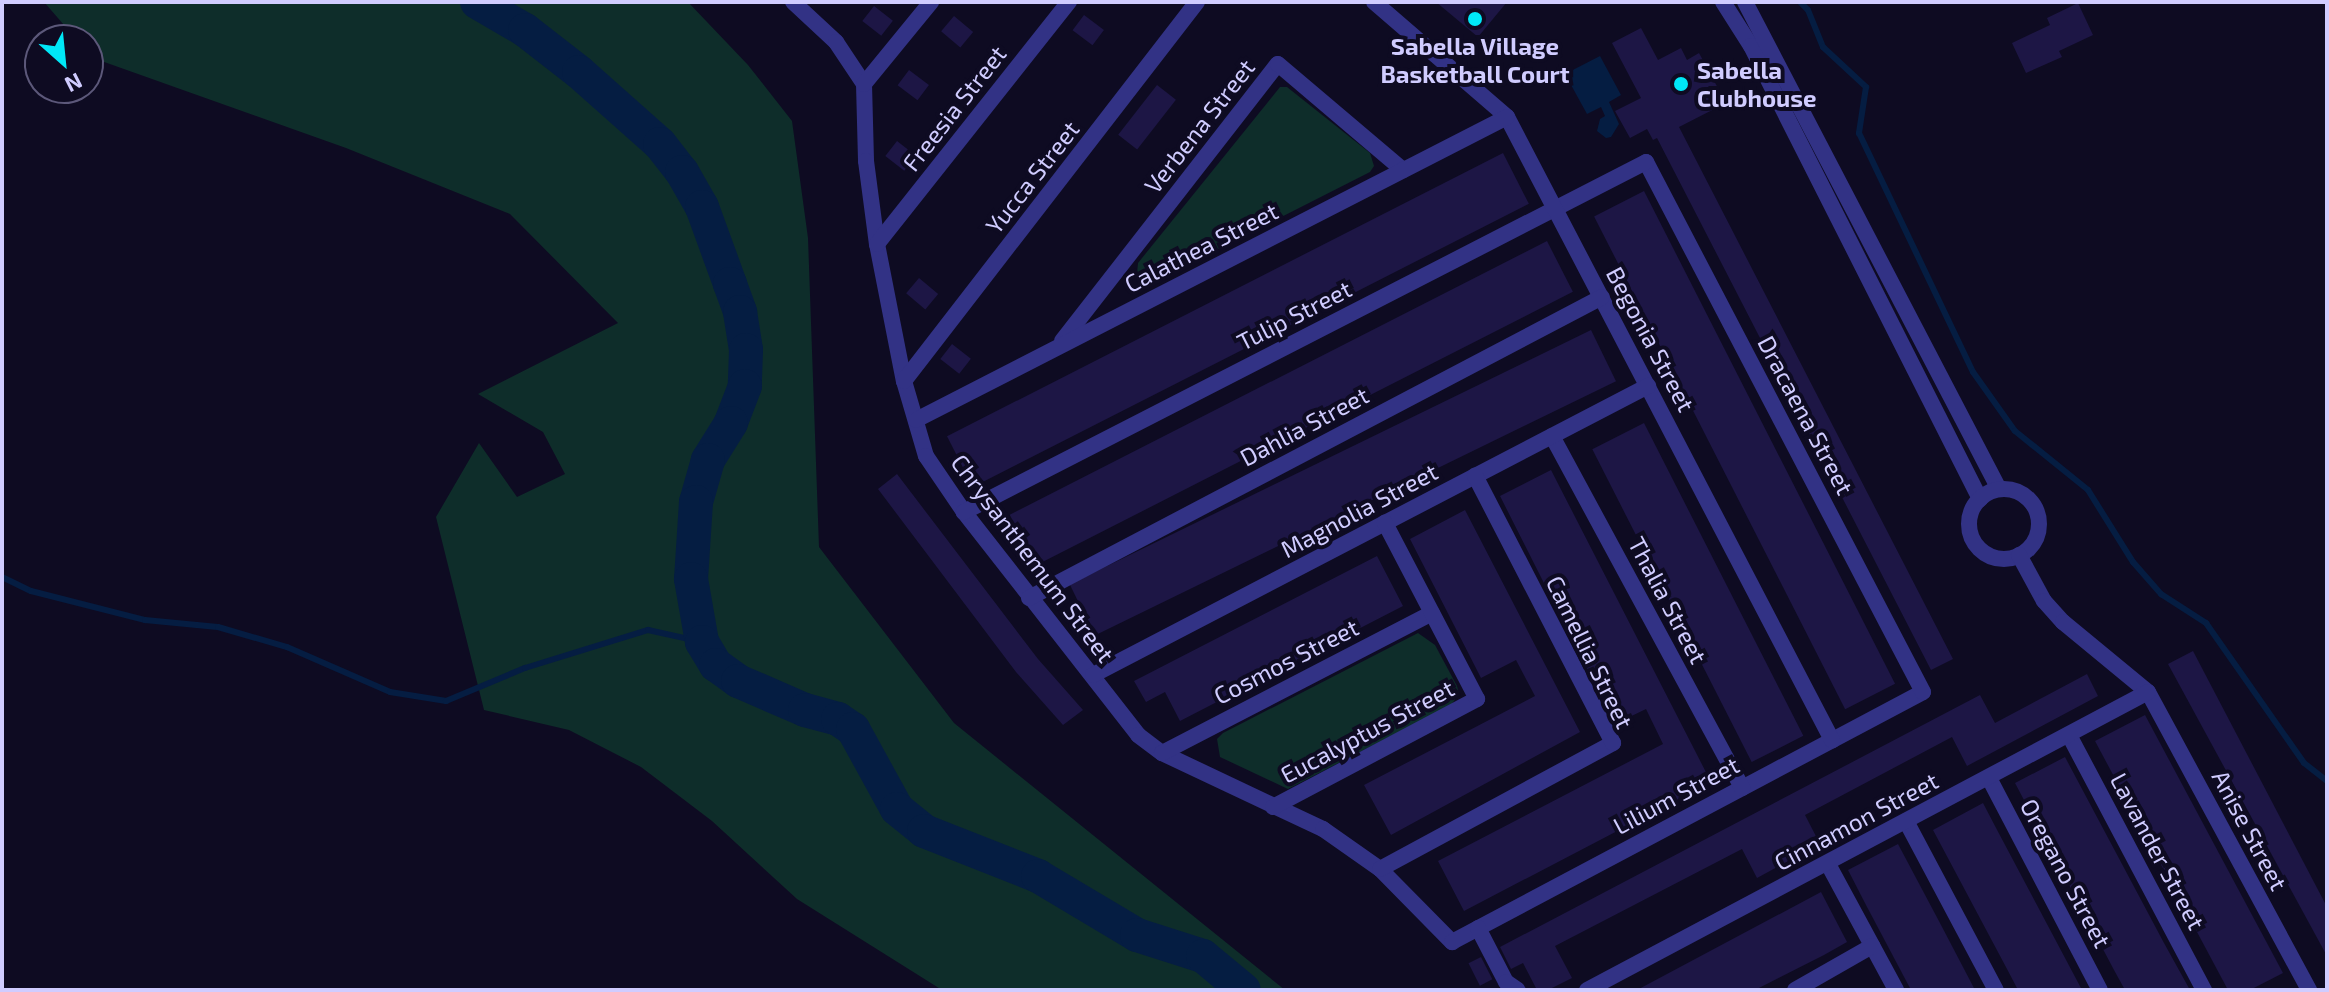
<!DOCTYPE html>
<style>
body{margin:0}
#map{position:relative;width:2329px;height:992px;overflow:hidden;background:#0e0b22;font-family:"Exo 2",sans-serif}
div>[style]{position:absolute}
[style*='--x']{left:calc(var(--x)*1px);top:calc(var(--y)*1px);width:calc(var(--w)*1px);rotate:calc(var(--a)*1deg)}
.green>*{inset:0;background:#0e2d2a}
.water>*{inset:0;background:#051d42}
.stream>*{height:6px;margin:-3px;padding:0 3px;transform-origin:3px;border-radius:3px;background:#051d42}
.river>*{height:34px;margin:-17px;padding:0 17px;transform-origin:17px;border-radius:17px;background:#051d42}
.building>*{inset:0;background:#1d1645;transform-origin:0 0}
.minor>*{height:16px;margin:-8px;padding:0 8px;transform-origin:8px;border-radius:8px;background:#323285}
.minor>.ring{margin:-8px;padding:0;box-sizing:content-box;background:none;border:16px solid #323285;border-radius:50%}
.dots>*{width:22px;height:22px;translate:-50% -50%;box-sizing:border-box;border:4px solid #0e0b22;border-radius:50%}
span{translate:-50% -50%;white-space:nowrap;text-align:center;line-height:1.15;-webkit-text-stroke:8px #0e0b22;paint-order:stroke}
.poi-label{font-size:24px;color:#d0ccff;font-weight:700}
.left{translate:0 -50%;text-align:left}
.street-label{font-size:24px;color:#d0ccff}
.frame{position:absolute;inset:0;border:4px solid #d0ccff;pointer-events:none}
.north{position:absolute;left:24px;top:24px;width:80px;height:80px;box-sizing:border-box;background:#0e0b22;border:2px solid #5c587a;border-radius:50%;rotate:153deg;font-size:22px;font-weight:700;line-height:32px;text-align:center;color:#d0ccff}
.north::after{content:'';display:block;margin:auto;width:28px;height:36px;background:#00e8f7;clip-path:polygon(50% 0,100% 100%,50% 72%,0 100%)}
</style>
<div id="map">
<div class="green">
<i style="clip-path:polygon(44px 2px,688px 2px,748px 65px,792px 121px,808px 238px,819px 547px,954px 723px,1285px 990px,942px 990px,797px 899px,712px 821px,641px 767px,569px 730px,484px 710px,436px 517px,479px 443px,517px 497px,565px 474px,543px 432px,478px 394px,618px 323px,510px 214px,346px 148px,93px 58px,88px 52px,88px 40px,77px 40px)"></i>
<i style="clip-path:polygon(1280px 87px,1287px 87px,1370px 153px,1374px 166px,1370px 172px,1153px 282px,1144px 280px,1137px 274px,1138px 263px)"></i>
<i style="clip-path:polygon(1418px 633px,1435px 645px,1457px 686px,1459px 694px,1451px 705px,1288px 789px,1220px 757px,1217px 739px,1223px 733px)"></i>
</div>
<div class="water">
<i style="clip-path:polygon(1600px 56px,1621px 95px,1609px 102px,1619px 124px,1611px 137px,1606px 138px,1597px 131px,1600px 119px,1605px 116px,1601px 107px,1587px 114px,1565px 74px)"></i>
</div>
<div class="stream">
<i style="--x:1800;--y:2;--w:11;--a:45"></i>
<i style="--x:1808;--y:10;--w:40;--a:68"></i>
<i style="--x:1823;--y:47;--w:59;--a:42.9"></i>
<i style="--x:1866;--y:87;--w:47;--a:98.7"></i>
<i style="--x:1859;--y:133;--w:265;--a:64.5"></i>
<i style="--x:1973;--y:372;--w:72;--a:54.6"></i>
<i style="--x:2015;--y:431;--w:94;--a:38.9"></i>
<i style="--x:2088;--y:490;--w:85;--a:58"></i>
<i style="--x:2133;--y:562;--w:43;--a:48.8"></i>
<i style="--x:2161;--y:594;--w:54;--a:32.8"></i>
<i style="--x:2206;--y:623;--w:171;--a:55"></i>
<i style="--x:2304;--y:763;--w:29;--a:38"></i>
<i style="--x:2;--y:577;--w:32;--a:26"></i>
<i style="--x:31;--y:591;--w:118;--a:14.3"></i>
<i style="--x:145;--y:620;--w:73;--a:5.5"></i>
<i style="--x:218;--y:627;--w:72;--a:16.2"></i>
<i style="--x:287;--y:647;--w:112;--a:23.6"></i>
<i style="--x:390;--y:692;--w:57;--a:9.1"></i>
<i style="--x:446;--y:701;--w:86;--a:-22.7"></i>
<i style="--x:525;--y:668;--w:129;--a:-17.2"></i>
<i style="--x:648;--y:630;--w:55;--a:12.5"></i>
</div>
<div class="river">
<i style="--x:477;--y:2;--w:56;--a:30.3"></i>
<i style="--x:525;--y:30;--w:68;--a:37.9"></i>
<i style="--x:579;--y:72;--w:108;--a:41.6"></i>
<i style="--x:660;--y:144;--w:36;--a:52"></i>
<i style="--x:682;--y:172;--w:40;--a:60.3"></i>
<i style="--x:702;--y:207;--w:82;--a:70"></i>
<i style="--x:730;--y:284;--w:30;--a:70"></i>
<i style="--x:740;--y:312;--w:38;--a:81"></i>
<i style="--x:746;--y:350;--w:36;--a:92"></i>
<i style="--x:745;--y:386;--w:40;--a:111"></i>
<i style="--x:731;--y:423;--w:44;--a:121.9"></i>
<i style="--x:708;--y:460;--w:44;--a:105.9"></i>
<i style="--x:696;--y:502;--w:77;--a:93.7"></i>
<i style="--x:691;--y:579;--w:64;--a:80.1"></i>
<i style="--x:702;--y:642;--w:27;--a:59"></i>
<i style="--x:716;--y:665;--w:27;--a:36"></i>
<i style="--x:738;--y:681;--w:73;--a:23.4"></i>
<i style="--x:805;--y:710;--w:34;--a:15"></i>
<i style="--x:838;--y:719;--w:18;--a:34"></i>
<i style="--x:853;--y:729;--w:91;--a:61.2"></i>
<i style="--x:897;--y:809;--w:35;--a:39"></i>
<i style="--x:924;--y:831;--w:123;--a:21.5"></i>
<i style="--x:1038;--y:876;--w:115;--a:30.8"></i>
<i style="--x:1137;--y:935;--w:69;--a:17.7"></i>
<i style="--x:1203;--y:956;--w:53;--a:39.7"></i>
</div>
<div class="building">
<i style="clip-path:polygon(1436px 2px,1507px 2px,1478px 37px)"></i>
<i style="clip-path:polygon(2078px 3px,2093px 35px,2059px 51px,2062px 57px,2026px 73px,2012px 43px,2050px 25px,2047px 18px)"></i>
<i style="left:874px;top:6px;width:24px;height:19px;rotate:38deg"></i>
<i style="left:1084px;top:15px;width:25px;height:19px;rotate:37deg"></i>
<i style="left:954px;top:16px;width:25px;height:20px;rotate:40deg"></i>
<i style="clip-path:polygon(1641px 28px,1658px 60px,1681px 48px,1687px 60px,1699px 53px,1726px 103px,1679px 127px,1953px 659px,1931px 670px,1657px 138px,1653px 140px,1647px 129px,1630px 138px,1615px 111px,1641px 98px,1612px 43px)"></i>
<i style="left:909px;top:70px;width:25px;height:19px;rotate:37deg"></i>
<i style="left:1157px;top:85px;width:24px;height:63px;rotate:38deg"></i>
<i style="left:897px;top:141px;width:24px;height:19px;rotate:38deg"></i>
<i style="left:1503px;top:153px;width:57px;height:624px;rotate:63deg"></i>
<i style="left:1644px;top:191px;width:553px;height:56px;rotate:63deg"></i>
<i style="left:1547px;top:241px;width:57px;height:603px;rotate:63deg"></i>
<i style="left:919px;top:278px;width:25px;height:20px;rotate:40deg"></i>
<i style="left:1591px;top:330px;width:57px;height:580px;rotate:64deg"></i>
<i style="left:952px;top:344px;width:24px;height:19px;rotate:38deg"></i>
<i style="left:1644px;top:423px;width:351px;height:58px;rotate:63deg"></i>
<i style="clip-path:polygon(1551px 470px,1711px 782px,1464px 911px,1438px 861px,1663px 744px,1646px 709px,1615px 724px,1500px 496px)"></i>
<i style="clip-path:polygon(897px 474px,1038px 659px,1083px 710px,1063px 725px,1016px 672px,878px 489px)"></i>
<i style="clip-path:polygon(1465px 510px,1580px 732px,1391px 835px,1364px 785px,1535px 696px,1516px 660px,1481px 678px,1410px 539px)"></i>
<i style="clip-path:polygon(1377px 556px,1403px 606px,1180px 721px,1165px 692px,1146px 702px,1134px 681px)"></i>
<i style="clip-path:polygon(2193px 651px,2327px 907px,2327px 956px,2168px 664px)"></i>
<i style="clip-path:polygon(2087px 674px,2098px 696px,1967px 766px,1952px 737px,1805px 815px,1820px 844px,1757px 878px,1742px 849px,1555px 946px,1572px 978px,1548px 990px,1537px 990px,1523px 963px,1511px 969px,1500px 947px,1980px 695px,1995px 723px)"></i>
<i style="clip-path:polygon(2145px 715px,2283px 973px,2250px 990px,2228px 990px,2095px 741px)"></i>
<i style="clip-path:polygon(2065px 757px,2164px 943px,2190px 990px,2125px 990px,2114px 970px,2015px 783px)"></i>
<i style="clip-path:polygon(1983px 803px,1995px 826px,2082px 990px,2018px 990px,2007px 969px,1933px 830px)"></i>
<i style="clip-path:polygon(1898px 844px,1941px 925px,1975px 990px,1911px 990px,1866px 905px,1848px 870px)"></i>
<i style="clip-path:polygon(1821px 892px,1847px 942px,1824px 955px,1755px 990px,1637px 990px)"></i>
<i style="left:1481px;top:957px;width:25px;height:14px;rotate:63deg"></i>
</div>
<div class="minor">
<i style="--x:793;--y:2;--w:59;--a:42.9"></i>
<i style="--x:836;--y:42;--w:50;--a:56.3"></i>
<i style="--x:864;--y:84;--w:77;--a:88.5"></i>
<i style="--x:866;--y:161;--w:84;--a:82.5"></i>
<i style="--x:877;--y:244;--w:140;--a:78.9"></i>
<i style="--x:904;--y:381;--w:78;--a:73.7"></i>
<i style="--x:926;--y:456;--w:68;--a:55.8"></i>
<i style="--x:964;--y:512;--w:283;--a:52"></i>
<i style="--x:1138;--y:735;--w:30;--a:37"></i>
<i style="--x:1162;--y:753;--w:178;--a:25.3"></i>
<i style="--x:1323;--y:829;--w:70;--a:35.1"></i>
<i style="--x:1380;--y:869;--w:103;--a:45.4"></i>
<i style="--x:1452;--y:942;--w:533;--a:-27.96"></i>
<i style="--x:1923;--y:692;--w:598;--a:-117.59"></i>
<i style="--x:1646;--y:162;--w:767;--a:152.83"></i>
<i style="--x:1374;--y:2;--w:176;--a:40.8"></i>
<i style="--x:1507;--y:117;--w:703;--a:62.45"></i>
<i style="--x:1723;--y:2;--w:52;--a:57.5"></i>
<i style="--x:1751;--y:46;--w:508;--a:63.18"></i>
<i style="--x:1745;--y:2;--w:549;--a:62.46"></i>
<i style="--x:864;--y:84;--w:106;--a:-50.7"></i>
<i style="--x:877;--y:244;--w:309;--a:-51.6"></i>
<i style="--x:1062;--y:341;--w:351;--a:-52.1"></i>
<i style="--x:1278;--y:64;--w:164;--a:40.3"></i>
<i style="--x:904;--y:381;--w:479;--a:-52.3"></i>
<i style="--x:916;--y:420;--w:664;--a:-27.14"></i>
<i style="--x:1552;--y:436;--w:400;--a:61.6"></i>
<i class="ring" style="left:1969px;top:489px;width:54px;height:54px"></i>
<i style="--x:2019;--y:555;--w:52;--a:61.5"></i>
<i style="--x:2044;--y:601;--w:28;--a:48"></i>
<i style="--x:2063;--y:622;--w:110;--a:39.5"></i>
<i style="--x:2148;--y:692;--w:339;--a:61.6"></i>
<i style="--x:1029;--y:598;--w:647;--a:-27.71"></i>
<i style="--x:1093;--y:675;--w:626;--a:-27.51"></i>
<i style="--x:2069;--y:735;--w:289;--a:62.1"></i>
<i style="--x:1162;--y:753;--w:304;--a:-27.4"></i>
<i style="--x:1989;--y:778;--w:239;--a:62.4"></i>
<i style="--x:1273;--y:807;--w:231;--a:-27.9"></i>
<i style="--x:1477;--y:699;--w:199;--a:-117.6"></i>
<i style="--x:1906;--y:821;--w:191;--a:62"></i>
<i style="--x:1828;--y:864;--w:143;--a:61.6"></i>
<i style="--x:1380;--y:869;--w:265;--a:-28.4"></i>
<i style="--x:1613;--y:743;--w:301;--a:-117.3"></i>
<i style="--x:1478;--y:928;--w:61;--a:62.6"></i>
<i style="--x:1506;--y:982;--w:14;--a:34"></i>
<i style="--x:1587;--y:990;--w:635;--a:-27.98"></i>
<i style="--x:1795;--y:990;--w:89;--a:-29.7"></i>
</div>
<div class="dots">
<i style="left:1475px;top:19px;background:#00e8f7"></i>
<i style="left:1681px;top:84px;background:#00e8f7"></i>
</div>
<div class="poi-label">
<span style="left:1475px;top:60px">Sabella Village<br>Basketball Court</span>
<span class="left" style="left:1697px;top:84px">Sabella<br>Clubhouse</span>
</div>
<div class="street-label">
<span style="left:954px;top:108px;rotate:-52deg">Freesia Street</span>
<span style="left:1199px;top:126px;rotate:-52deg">Verbena Street</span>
<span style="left:1032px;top:177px;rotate:-52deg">Yucca Street</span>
<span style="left:1201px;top:247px;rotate:-27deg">Calathea Street</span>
<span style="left:1294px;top:315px;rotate:-27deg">Tulip Street</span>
<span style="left:1651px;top:339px;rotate:62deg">Begonia Street</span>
<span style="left:1806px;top:415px;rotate:62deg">Dracaena Street</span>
<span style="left:1304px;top:426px;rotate:-28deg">Dahlia Street</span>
<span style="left:1359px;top:510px;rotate:-28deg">Magnolia Street</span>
<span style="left:1033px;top:558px;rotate:53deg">Chrysanthemum Street</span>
<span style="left:1668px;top:600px;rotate:62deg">Thalia Street</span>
<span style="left:1590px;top:652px;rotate:64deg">Camellia Street</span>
<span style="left:1286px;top:661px;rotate:-27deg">Cosmos Street</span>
<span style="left:1367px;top:731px;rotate:-28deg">Eucalyptus Street</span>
<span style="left:1676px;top:795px;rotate:-28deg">Lilium Street</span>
<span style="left:1856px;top:821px;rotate:-28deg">Cinnamon Street</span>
<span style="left:2250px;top:830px;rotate:62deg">Anise Street</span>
<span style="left:2158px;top:851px;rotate:62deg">Lavander Street</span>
<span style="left:2066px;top:873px;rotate:62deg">Oregano Street</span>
</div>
<div class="frame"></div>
<div class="north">N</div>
</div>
